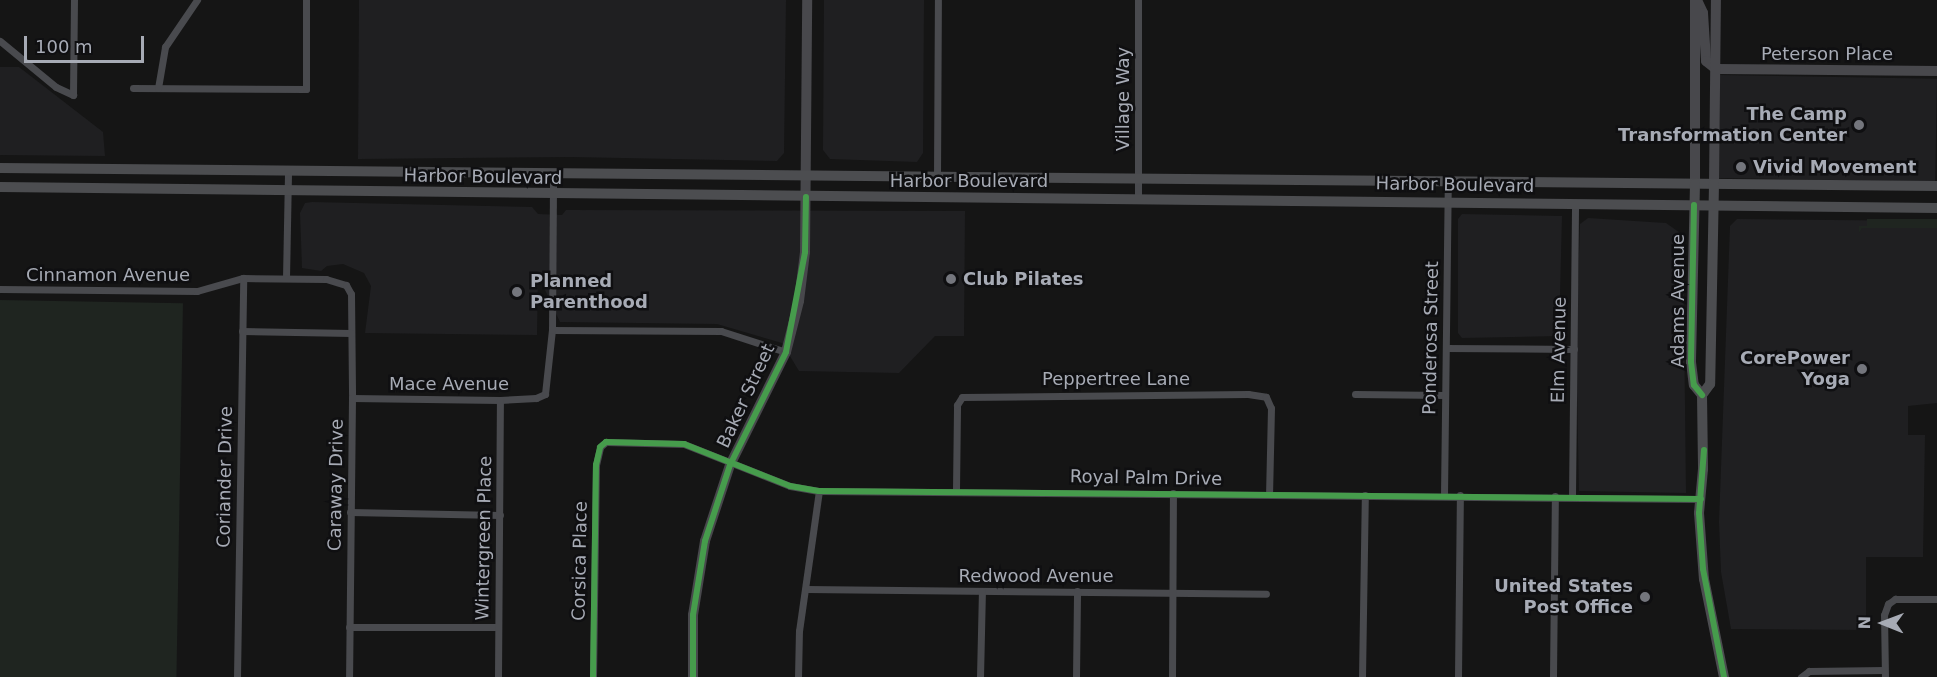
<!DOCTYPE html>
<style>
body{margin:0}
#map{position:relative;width:1937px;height:677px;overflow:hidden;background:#151515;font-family:"DejaVu Sans",sans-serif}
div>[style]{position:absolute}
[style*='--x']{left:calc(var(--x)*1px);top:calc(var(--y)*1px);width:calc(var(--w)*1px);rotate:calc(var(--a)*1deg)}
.built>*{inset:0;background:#1f1f21;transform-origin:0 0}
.green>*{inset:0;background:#1f2520;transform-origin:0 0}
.street>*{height:7px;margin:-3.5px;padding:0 3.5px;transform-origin:3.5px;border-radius:3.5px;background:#494a4e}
.secondary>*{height:10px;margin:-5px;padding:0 5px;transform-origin:5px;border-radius:5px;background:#48484c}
.primary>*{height:10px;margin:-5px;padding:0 5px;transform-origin:5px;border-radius:5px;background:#4c4d50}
.cycleway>*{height:6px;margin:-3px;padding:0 3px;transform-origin:3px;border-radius:3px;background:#469c4c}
.dots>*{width:16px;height:16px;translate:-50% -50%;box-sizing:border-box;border:3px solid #0f0f11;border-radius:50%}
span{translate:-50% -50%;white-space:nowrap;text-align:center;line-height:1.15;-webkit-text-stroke:5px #0f0f11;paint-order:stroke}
.street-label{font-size:18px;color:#a7abb5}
.poi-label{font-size:18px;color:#a7abb5;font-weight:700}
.right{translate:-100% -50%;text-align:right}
.left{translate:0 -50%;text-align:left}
.north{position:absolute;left:1853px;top:593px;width:60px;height:60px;-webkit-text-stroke:4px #0f0f11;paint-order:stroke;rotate:271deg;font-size:16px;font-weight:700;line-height:24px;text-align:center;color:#a7abb5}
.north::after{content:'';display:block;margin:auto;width:21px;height:27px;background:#a7abb5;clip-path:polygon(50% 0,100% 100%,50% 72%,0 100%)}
.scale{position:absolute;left:24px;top:36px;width:120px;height:27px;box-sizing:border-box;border:3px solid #a7abb5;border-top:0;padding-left:8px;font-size:18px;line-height:21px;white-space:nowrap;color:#a7abb5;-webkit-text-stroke:4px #0f0f11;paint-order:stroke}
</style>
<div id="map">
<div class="built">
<i style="clip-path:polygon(359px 0,786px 0,784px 153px,777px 161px,571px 157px,358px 159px)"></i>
<i style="clip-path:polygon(824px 0,924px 0,923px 153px,917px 162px,830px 159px,823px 150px)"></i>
<i style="clip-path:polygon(0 67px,19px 67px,103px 132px,105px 156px,0 155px)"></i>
<i style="left:1720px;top:75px;width:217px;height:103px;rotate:1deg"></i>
<i style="clip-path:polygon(312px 202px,532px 207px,538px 214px,562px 215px,566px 210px,965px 211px,964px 336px,935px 336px,899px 373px,799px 371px,782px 343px,717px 324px,560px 322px,538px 275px,537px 335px,365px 333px,371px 286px,364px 273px,343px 264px,327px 266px,321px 271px,302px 268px,300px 213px,305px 203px)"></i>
<i style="clip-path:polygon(1462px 214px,1562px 216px,1559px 336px,1462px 338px,1458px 333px,1458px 219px)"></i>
<i style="clip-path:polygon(1588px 218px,1666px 223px,1683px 235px,1686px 493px,1579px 491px,1576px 344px,1580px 224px)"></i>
<i style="clip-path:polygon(1737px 219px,1937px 221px,1937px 403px,1908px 406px,1908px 435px,1925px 435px,1923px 557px,1866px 557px,1866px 630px,1731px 629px,1721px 572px,1719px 522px,1730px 226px)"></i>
</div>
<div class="green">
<i style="clip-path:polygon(1867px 219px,1937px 219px,1937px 228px,1862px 228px,1859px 233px,1859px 226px,1867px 226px)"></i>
<i style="left:0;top:300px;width:183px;height:377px;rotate:1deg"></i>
</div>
<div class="street">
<i style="--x:1138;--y:0;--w:198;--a:90"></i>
<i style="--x:0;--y:41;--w:72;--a:39.4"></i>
<i style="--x:56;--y:87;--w:19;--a:25"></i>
<i style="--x:73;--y:95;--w:95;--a:-89.4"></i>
<i style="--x:133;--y:88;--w:173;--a:0.3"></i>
<i style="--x:306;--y:89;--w:89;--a:-90"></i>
<i style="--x:158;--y:88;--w:42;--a:-80.3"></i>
<i style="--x:165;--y:47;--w:57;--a:-55.8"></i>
<i style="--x:937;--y:176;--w:176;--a:-89.7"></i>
<i style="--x:286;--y:278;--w:108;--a:-88.9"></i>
<i style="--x:0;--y:289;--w:197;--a:0.6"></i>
<i style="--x:197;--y:291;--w:48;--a:-15.8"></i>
<i style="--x:243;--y:278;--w:83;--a:0.7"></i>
<i style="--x:326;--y:279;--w:21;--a:17"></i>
<i style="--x:346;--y:285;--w:10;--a:61"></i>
<i style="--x:351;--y:294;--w:104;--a:89.4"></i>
<i style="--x:352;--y:398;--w:279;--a:90.6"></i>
<i style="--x:552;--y:330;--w:169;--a:0.3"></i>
<i style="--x:721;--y:331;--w:68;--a:17.9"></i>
<i style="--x:242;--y:331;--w:109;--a:1.1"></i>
<i style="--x:1446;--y:348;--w:128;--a:0.4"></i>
<i style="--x:1355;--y:394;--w:90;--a:0.6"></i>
<i style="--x:352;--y:398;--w:148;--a:0.8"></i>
<i style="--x:500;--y:400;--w:36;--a:-3"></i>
<i style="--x:536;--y:398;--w:10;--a:-24"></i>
<i style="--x:545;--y:394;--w:64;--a:-83.8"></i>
<i style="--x:552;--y:330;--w:158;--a:-89.6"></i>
<i style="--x:956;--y:490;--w:85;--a:-89.3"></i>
<i style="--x:957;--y:405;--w:9;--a:-58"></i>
<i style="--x:962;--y:397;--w:286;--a:-0.6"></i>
<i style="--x:1248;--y:394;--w:18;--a:9"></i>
<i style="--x:1266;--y:397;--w:12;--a:66"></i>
<i style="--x:1271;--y:408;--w:86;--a:91.3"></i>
<i style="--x:1444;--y:495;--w:314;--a:-89.3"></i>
<i style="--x:1572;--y:496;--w:293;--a:-89.4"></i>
<i style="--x:350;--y:512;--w:150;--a:1.1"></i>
<i style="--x:806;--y:589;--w:460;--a:0.6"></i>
<i style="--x:349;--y:627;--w:149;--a:0"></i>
<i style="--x:237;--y:677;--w:399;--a:-89.1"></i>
<i style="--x:498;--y:677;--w:277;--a:-89.6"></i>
<i style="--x:593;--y:677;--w:212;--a:-89.2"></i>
<i style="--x:596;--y:465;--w:18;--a:-77"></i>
<i style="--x:600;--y:447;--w:8;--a:-40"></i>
<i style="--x:606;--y:442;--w:78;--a:1.5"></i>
<i style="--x:684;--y:444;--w:114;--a:21.6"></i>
<i style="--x:790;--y:486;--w:29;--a:10"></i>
<i style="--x:819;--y:491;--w:882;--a:0.52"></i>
<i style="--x:798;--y:677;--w:46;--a:-88.8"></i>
<i style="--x:799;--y:631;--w:141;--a:-81.9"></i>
<i style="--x:980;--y:677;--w:86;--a:-88.7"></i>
<i style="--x:1076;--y:677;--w:86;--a:-89.3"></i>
<i style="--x:1172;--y:677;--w:184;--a:-89.7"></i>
<i style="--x:1362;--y:677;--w:182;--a:-89.1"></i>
<i style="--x:1458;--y:677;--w:182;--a:-89.4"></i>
<i style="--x:1553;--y:677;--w:181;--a:-89.4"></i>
<i style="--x:1801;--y:677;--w:10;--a:-37"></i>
<i style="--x:1809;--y:671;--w:75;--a:-0.8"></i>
<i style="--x:1885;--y:677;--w:62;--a:-90.9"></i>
<i style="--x:1884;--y:615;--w:12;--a:-70"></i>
<i style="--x:1888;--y:604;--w:9;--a:-36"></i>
<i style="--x:1895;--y:599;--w:42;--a:0"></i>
</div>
<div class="secondary">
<i style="--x:1697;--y:0;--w:14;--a:65"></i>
<i style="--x:1703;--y:13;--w:48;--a:86.4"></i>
<i style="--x:1706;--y:61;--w:13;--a:39"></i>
<i style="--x:1716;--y:69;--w:221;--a:0.5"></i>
<i style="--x:1695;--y:1;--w:183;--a:90"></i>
<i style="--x:1714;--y:184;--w:184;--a:-89.4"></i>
<i style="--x:693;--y:677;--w:62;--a:-90"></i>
<i style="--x:693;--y:615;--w:75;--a:-80.8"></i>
<i style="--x:705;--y:541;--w:80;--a:-71.8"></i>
<i style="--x:730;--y:465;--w:126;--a:-63.6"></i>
<i style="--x:786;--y:352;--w:53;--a:-75.7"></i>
<i style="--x:799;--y:301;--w:49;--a:-83"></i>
<i style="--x:805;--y:252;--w:252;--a:-89.5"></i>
</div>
<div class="primary">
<i style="--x:0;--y:168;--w:1937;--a:0.53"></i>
<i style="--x:1695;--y:184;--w:178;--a:91.3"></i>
<i style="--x:1691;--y:362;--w:23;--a:83"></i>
<i style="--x:1694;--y:385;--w:13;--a:51"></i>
<i style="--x:1714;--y:184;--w:200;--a:91.1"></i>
<i style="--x:1710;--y:384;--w:14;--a:126"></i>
<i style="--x:1702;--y:395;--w:74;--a:89.2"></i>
<i style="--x:1703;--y:469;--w:44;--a:95.2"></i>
<i style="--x:1699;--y:513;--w:66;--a:85.7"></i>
<i style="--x:1704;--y:579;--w:100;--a:78.5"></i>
<i style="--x:0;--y:187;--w:1937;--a:0.62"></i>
</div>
<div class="cycleway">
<i style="--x:1694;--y:205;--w:157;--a:91.1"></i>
<i style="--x:1691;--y:362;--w:23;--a:83"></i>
<i style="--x:1694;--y:385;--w:13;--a:51"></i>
<i style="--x:1704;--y:450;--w:63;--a:94.5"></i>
<i style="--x:1699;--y:513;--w:56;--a:85.9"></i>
<i style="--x:1703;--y:569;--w:110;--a:79"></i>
<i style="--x:593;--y:677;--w:212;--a:-89.2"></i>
<i style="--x:596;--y:465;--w:18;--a:-77"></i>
<i style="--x:600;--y:447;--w:8;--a:-40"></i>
<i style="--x:606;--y:442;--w:78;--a:1.5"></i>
<i style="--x:684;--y:444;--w:114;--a:21.6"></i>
<i style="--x:790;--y:486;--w:29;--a:10"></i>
<i style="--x:819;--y:491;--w:882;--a:0.52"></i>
<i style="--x:693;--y:677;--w:62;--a:-90"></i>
<i style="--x:693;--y:615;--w:75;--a:-80.8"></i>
<i style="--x:705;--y:541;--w:80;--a:-71.8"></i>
<i style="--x:730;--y:465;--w:126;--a:-63.6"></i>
<i style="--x:786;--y:352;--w:102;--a:-79.2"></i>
<i style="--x:805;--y:252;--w:55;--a:-89"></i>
</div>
<div class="dots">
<i style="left:1859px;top:125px;background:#74767d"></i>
<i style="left:1741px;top:167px;background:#74767d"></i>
<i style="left:951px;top:279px;background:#74767d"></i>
<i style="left:517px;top:292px;background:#74767d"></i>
<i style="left:1862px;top:369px;background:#74767d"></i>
<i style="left:1645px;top:597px;background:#74767d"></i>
</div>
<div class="street-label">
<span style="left:1827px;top:54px">Peterson Place</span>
<span style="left:1123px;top:99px;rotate:-90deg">Village Way</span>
<span style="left:483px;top:177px;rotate:1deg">Harbor Boulevard</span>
<span style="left:969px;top:181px">Harbor Boulevard</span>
<span style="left:1455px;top:185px;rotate:1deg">Harbor Boulevard</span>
<span style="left:108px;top:275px">Cinnamon Avenue</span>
<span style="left:1678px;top:301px;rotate:-90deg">Adams Avenue</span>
<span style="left:1431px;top:338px;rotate:-89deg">Ponderosa Street</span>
<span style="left:1559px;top:350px;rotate:-89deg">Elm Avenue</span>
<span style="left:1116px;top:379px">Peppertree Lane</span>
<span style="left:449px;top:384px">Mace Avenue</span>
<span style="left:746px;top:396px;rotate:-65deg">Baker Street</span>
<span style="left:225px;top:477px;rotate:-89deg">Coriander Drive</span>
<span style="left:1146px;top:478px;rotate:1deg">Royal Palm Drive</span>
<span style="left:336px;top:485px;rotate:-89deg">Caraway Drive</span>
<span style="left:484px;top:538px;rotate:-89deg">Wintergreen Place</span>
<span style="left:580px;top:561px;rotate:-89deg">Corsica Place</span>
<span style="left:1036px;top:576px">Redwood Avenue</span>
</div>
<div class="poi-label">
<span class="right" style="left:1847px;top:125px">The Camp<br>Transformation Center</span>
<span class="left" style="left:1753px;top:167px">Vivid Movement</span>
<span class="left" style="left:963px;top:279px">Club Pilates</span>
<span class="left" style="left:530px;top:292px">Planned<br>Parenthood</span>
<span class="right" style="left:1850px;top:369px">CorePower<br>Yoga</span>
<span class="right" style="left:1633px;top:597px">United States<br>Post Office</span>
</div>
<div class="north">N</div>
<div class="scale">100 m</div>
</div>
